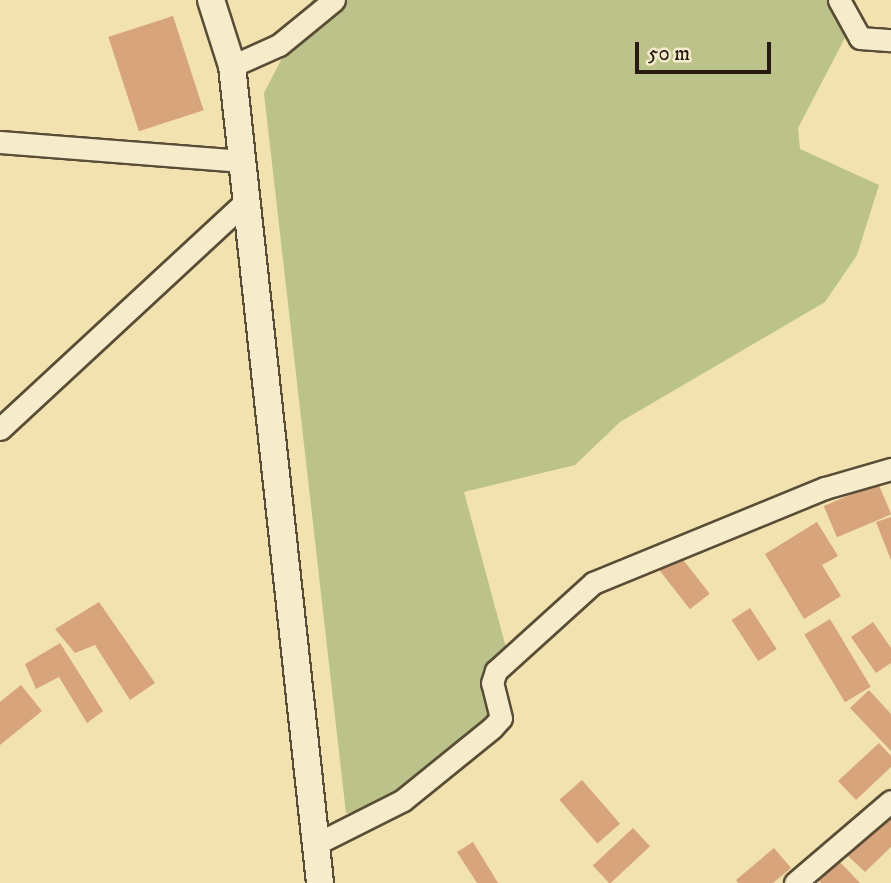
<!DOCTYPE html>
<style>
body{margin:0}
#map{position:relative;width:891px;height:883px;overflow:hidden;background:#f1e2af;font-family:"IM FELL DW Pica",serif}
div>[style]{position:absolute}
[style*='--x']{left:calc(var(--x)*1px);top:calc(var(--y)*1px);width:calc(var(--w)*1px);rotate:calc(var(--a)*1deg)}
.green>*{inset:0;background:#bbc38a}
.building>*{inset:0;background:#d8a47b;transform-origin:0 0}
.roads{filter:drop-shadow(2px 0 #5a4d37) drop-shadow(-2px 0 #5a4d37) drop-shadow(0 2px #5a4d37) drop-shadow(0 -2px #5a4d37)}
.minor>*{height:21px;margin:-10.5px;padding:0 10.5px;transform-origin:10.5px;border-radius:10.5px;background:#f6eccb}
.tertiary>*{height:26px;margin:-13px;padding:0 13px;transform-origin:13px;border-radius:13px;background:#f6eccb}
span{translate:-50% -50%;white-space:nowrap;text-align:center;line-height:1.15;-webkit-text-stroke:5px #f6eccb;paint-order:stroke}
.scale{position:absolute;left:635px;top:42px;width:136px;height:32px;box-sizing:border-box;border:4px solid #271b0f;border-top:0;padding-left:9px;font-size:21px;line-height:24px;white-space:nowrap;color:#271b0f;-webkit-text-stroke:5px #f6eccb;paint-order:stroke}
</style>
<div id="map">
<div class="green">
<i style="clip-path:polygon(312px 0,835px 0,848px 32px,798px 128px,800px 149px,879px 185px,857px 255px,825px 302px,620px 422px,575px 465px,464px 492px,508px 655px,497px 714px,377px 810px,346px 813px,264px 93px)"></i>
</div>
<div class="building">
<i style="left:173px;top:16px;width:99px;height:68px;rotate:72deg"></i>
<i style="left:878px;top:483px;width:34px;height:59px;rotate:67deg"></i>
<i style="clip-path:polygon(891px 517px,891px 560px,876px 522px)"></i>
<i style="clip-path:polygon(817px 522px,838px 556px,822px 565px,841px 596px,804px 619px,765px 554px)"></i>
<i style="left:677px;top:552px;width:53px;height:25px;rotate:52deg"></i>
<i style="clip-path:polygon(99px 602px,155px 683px,130px 700px,95px 645px,75px 653px,55px 629px)"></i>
<i style="left:750px;top:608px;width:49px;height:22px;rotate:57deg"></i>
<i style="left:830px;top:619px;width:79px;height:30px;rotate:59deg"></i>
<i style="clip-path:polygon(873px 622px,891px 648px,891px 663px,876px 673px,851px 637px)"></i>
<i style="clip-path:polygon(60px 643px,103px 711px,87px 723px,59px 677px,36px 689px,25px 664px)"></i>
<i style="clip-path:polygon(21px 685px,42px 711px,0 745px,0 702px)"></i>
<i style="clip-path:polygon(869px 690px,891px 714px,891px 751px,850px 708px)"></i>
<i style="clip-path:polygon(879px 743px,891px 756px,891px 767px,856px 800px,838px 781px)"></i>
<i style="left:582px;top:780px;width:58px;height:30px;rotate:49deg"></i>
<i style="clip-path:polygon(891px 810px,891px 847px,865px 872px,846px 854px)"></i>
<i style="left:633px;top:828px;width:25px;height:55px;rotate:47deg"></i>
<i style="clip-path:polygon(473px 842px,498px 883px,477px 883px,457px 852px)"></i>
<i style="clip-path:polygon(774px 848px,791px 868px,773px 883px,738px 883px,736px 880px)"></i>
<i style="clip-path:polygon(836px 858px,860px 883px,821px 883px,816px 878px)"></i>
</div>
<div class="roads">
<div class="minor">
<i style="--x:839;--y:0;--w:43;--a:61.1"></i>
<i style="--x:860;--y:38;--w:31;--a:4"></i>
<i style="--x:232;--y:66;--w:51;--a:-24.1"></i>
<i style="--x:279;--y:45;--w:71;--a:-39.3"></i>
<i style="--x:0;--y:142;--w:243;--a:4.5"></i>
<i style="--x:0;--y:429;--w:335;--a:-42.8"></i>
<i style="--x:316;--y:844;--w:97;--a:-26.8"></i>
<i style="--x:403;--y:800;--w:114;--a:-39"></i>
<i style="--x:492;--y:728;--w:13;--a:-48"></i>
<i style="--x:501;--y:718;--w:36;--a:-104"></i>
<i style="--x:492;--y:683;--w:13;--a:-72"></i>
<i style="--x:496;--y:671;--w:131;--a:-42.2"></i>
<i style="--x:593;--y:583;--w:251;--a:-22.3"></i>
<i style="--x:825;--y:488;--w:69;--a:-16.1"></i>
<i style="--x:795;--y:883;--w:126;--a:-40.5"></i>
</div>
<div class="tertiary">
<i style="--x:211;--y:0;--w:69;--a:72.3"></i>
<i style="--x:232;--y:66;--w:822;--a:83.85"></i>
</div>
</div>
<div class="scale">50 m</div>
</div>
